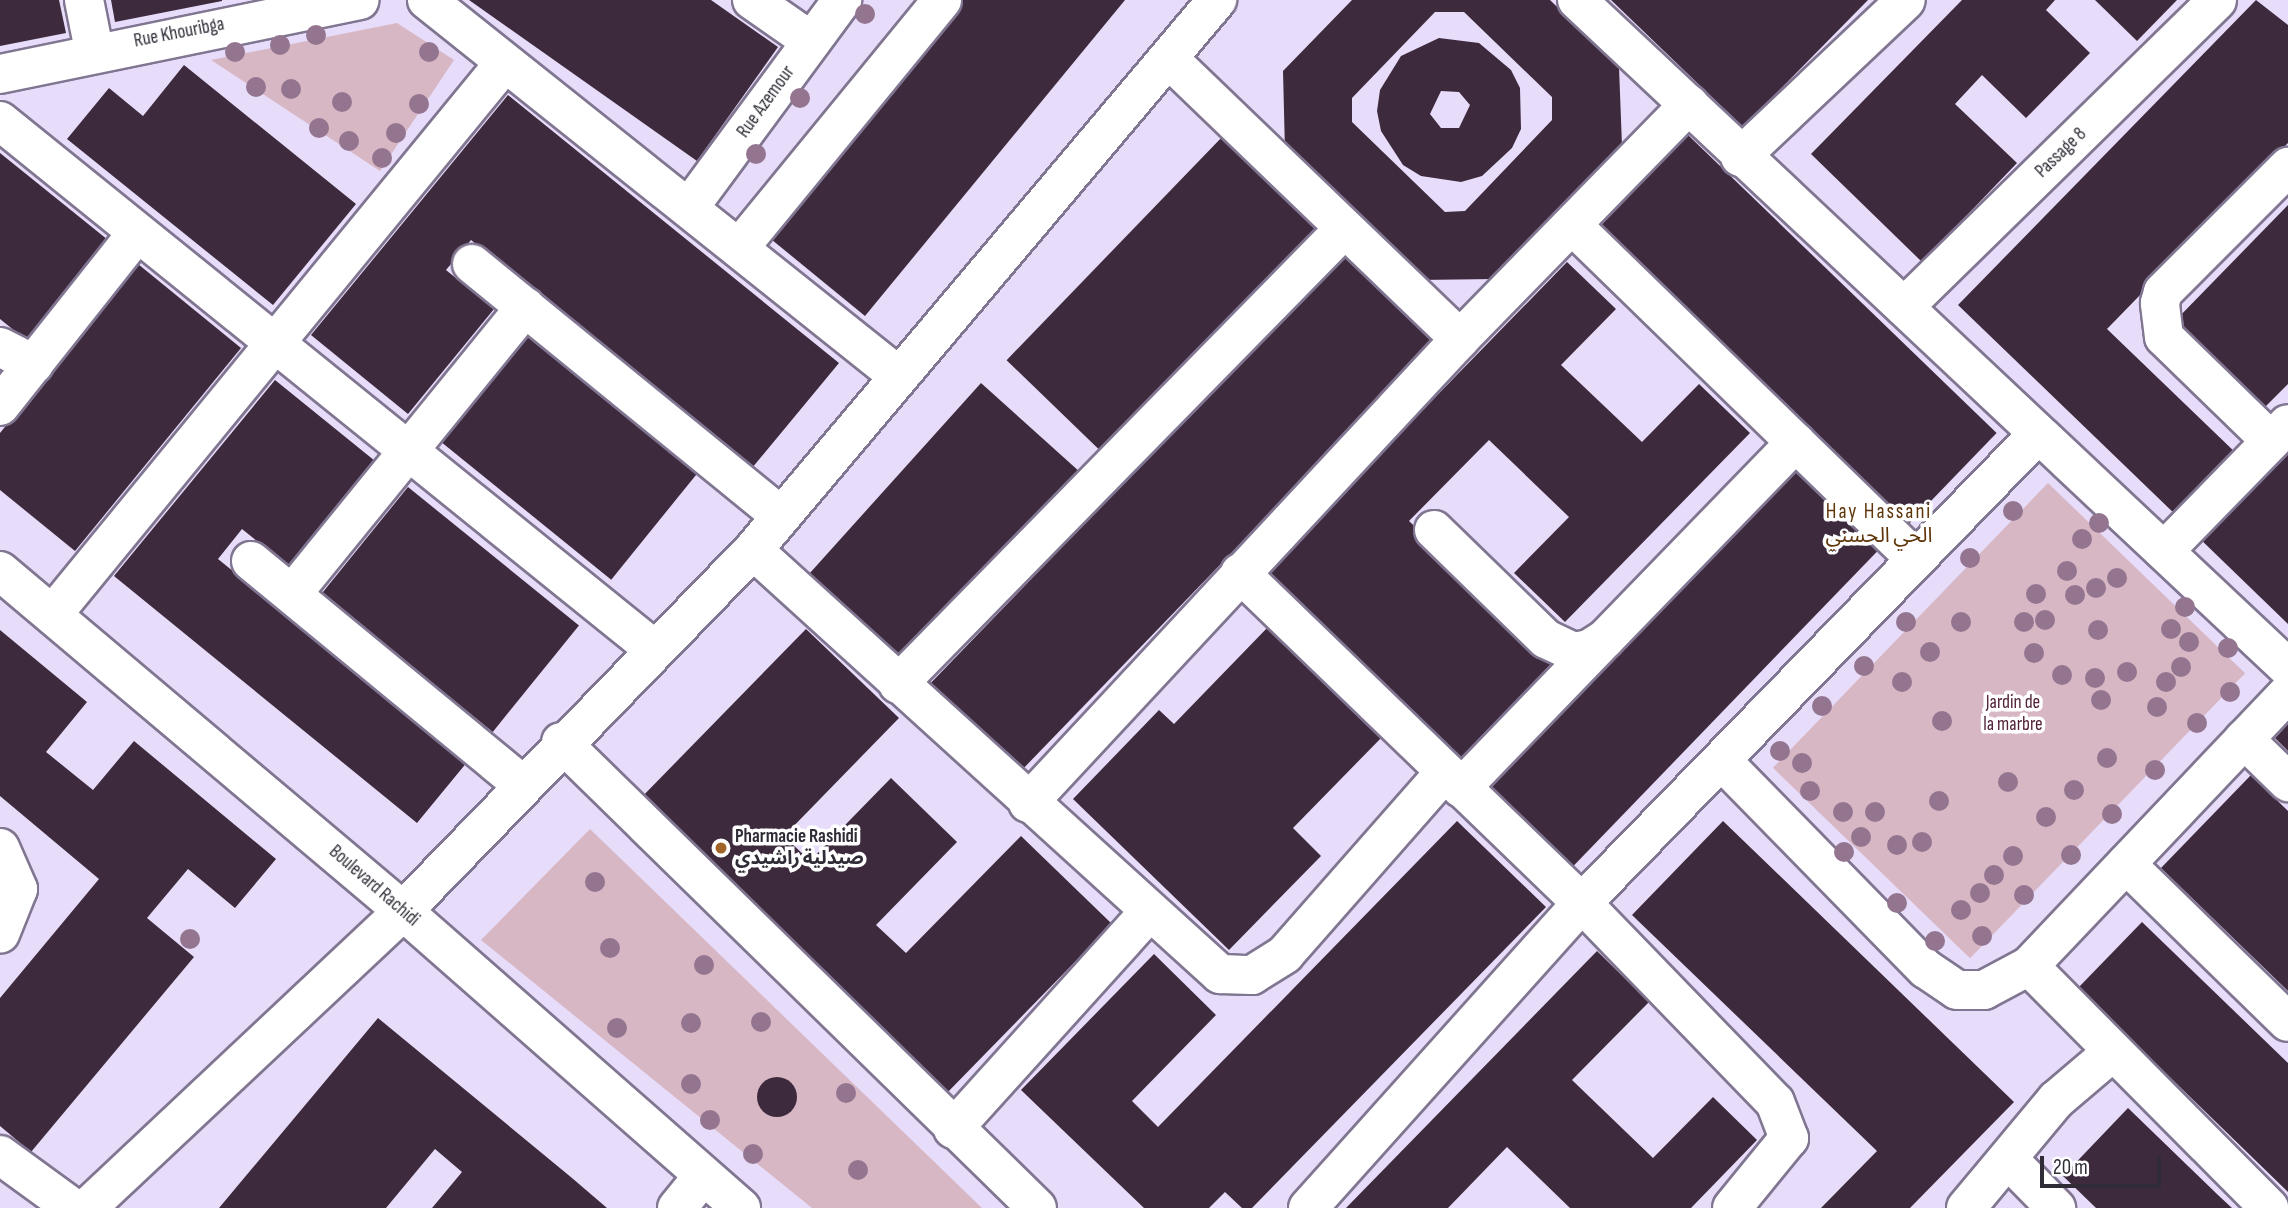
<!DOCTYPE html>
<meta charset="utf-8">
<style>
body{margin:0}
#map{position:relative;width:2288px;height:1208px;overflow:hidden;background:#e8dcfb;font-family:"Sofia Sans Condensed","Noto Sans Arabic",sans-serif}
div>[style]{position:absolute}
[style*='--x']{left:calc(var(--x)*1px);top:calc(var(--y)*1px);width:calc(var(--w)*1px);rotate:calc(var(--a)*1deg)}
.green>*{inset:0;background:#d7b7c4;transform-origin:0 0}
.building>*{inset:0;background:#3d2a3d;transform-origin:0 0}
.round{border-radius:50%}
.roads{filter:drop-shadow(2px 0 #817691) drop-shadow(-2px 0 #817691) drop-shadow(0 2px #817691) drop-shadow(0 -2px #817691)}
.minor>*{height:38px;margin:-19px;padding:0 19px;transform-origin:19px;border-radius:19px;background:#fff}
.trees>*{width:20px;height:20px;margin:-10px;border-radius:50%;background:#947590}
.dots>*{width:19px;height:19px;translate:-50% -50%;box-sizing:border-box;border:4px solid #fff;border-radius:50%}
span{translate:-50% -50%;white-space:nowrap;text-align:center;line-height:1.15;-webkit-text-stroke:7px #fff;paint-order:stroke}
.street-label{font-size:19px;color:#302c37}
.park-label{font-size:19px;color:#502038}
.poi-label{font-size:19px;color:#302c37;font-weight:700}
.left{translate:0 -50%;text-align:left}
.neighbourhood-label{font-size:21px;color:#5f360a;letter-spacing:2px}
.scale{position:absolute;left:2040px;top:1156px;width:121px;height:32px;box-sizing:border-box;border:4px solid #302c37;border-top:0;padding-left:9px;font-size:21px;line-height:24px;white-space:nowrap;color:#302c37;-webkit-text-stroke:5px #fff;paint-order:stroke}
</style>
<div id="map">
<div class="green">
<i style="clip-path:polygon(397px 23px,454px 60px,380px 171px,211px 60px)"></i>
<i style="left:2048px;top:483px;width:274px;height:396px;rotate:44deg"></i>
<i style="clip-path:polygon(590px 829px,982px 1208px,812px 1208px,481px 940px)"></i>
</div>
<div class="building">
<i style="clip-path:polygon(0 0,59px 0,66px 33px,0 46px)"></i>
<i style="clip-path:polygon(111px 0,222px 0,222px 1px,115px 22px)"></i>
<i style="clip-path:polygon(469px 0,711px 0,778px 47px,697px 161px)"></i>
<i style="clip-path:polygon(959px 0,1125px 0,865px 316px,766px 235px)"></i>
<i style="clip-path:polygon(evenodd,1352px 0,1550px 0,1619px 67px,1622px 146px,1495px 279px,1418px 280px,1285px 152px,1283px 71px,1352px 0,1435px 12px,1464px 12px,1552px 97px,1552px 120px,1465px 211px,1445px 212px,1352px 122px,1352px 98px,1435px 12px)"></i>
<i style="clip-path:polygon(1611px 0,1868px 0,1743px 127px)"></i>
<i style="clip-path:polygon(1962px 0,2055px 0,2046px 10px,2090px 53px,2026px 118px,1982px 75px,1955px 104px,2017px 163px,1922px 262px,1811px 154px)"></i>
<i style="clip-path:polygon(2095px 0,2177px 0,2137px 41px)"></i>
<i style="clip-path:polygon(2256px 0,2288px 25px,2288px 143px,2107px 329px,2239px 456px,2179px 518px,1958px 305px)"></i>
<i style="clip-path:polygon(evenodd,1439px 38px,1479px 43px,1511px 70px,1520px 88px,1521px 129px,1512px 148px,1482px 176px,1461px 182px,1421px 176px,1403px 165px,1381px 131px,1377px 111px,1380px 90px,1401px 56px,1439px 38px,1441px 91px,1459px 92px,1470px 105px,1459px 128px,1441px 128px,1430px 114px,1441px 91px)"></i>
<i style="clip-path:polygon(184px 65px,356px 204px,273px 305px,67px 139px,109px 88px,143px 116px)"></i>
<i style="clip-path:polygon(508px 95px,839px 363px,752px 468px,471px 240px,446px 270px,494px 309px,408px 414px,311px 335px)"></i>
<i style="left:1224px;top:135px;width:135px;height:313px;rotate:44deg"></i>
<i style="left:1688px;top:135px;width:429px;height:134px;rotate:44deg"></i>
<i style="clip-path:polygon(0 153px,108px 240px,26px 340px,0 319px)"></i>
<i style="clip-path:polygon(2288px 205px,2288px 384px,2263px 409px,2174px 322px)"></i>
<i style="left:1346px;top:253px;width:126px;height:604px;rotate:44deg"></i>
<i style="clip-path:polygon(1567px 262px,1616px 309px,1561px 365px,1642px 442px,1699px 384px,1750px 433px,1565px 622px,1514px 573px,1569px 517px,1489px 440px,1409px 521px,1561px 668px,1466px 765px,1266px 571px)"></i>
<i style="clip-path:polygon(138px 264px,241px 348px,75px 551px,0 490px,0 433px)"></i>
<i style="left:528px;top:336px;width:218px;height:137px;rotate:39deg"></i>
<i style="clip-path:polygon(275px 380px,375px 461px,289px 567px,242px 529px,218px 559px,468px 761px,417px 823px,114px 576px)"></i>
<i style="left:981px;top:383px;width:135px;height:257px;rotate:42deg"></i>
<i style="clip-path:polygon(2288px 442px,2288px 624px,2196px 535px)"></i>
<i style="left:1792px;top:464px;width:122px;height:441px;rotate:44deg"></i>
<i style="left:408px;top:487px;width:220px;height:137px;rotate:39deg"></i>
<i style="clip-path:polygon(1269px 626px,1383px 736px,1293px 828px,1321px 856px,1229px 950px,1073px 799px,1159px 710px,1174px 724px)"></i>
<i style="clip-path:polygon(806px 629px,899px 718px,784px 836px,810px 861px,891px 778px,957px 842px,876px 925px,906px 953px,1021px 836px,1112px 924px,942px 1098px,636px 803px)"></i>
<i style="clip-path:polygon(0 630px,87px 702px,46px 752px,93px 790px,134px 741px,276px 859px,235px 908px,188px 869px,147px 918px,194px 957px,31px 1152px,0 1126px,0 998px,99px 879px,0 796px)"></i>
<i style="clip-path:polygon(2288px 724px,2288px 751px,2275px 738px)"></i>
<i style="clip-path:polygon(2251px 775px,2288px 811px,2288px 991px,2161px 868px)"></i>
<i style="clip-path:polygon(1457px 821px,1546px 907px,1252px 1208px,1242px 1208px,1225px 1192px,1209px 1208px,1144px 1208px,1021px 1090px,1154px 954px,1216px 1015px,1132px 1101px,1158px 1127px)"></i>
<i style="clip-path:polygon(1723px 821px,2014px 1102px,1910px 1208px,1821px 1208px,1877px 1151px,1632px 915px)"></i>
<i style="clip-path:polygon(2142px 922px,2288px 1063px,2288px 1192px,2078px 988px)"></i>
<i style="clip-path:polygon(1597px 951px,1649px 1002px,1572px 1080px,1653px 1158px,1713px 1097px,1757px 1140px,1691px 1208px,1570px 1208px,1507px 1147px,1448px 1208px,1346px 1208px)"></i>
<i style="clip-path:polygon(378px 1018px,572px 1178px,607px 1208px,432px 1208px,462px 1172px,435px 1149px,386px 1208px,219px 1208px)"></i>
<i class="round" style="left:757px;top:1077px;width:40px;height:40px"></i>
<i style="clip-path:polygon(2128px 1108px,2218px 1195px,2232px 1208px,2096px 1208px,2063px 1176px)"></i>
</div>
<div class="roads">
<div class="minor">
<i style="--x:84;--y:0;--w:51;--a:78.7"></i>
<i style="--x:427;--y:0;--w:600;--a:38.57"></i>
<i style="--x:752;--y:0;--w:72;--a:34.8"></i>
<i style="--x:1577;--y:0;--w:976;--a:43.21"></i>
<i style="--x:1169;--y:59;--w:404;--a:43.9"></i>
<i style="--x:0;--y:74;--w:367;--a:-11.6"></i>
<i style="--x:0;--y:121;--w:842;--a:38.93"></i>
<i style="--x:1740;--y:157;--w:228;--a:-43.4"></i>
<i style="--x:691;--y:205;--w:255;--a:-53.6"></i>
<i style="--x:1572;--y:225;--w:479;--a:44.2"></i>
<i style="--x:740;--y:247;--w:319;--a:-50.7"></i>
<i style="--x:472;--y:264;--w:399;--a:39.2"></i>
<i style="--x:1904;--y:307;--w:438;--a:-44.4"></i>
<i style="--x:0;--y:347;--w:38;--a:27"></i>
<i style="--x:0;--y:406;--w:221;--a:-51.6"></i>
<i style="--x:2271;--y:441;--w:149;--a:-135.8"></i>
<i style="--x:2164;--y:337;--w:34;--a:-97"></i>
<i style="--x:2160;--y:303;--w:11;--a:-75"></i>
<i style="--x:2163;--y:292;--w:177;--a:-45"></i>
<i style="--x:1434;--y:530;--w:156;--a:44.2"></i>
<i style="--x:1546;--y:639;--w:31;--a:25"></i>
<i style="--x:1574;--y:652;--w:15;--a:-11"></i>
<i style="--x:1589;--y:649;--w:19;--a:-32"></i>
<i style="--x:1605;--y:639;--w:274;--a:-45.9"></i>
<i style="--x:753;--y:550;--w:631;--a:42.24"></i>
<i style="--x:1220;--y:974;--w:32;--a:2"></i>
<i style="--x:1252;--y:975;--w:39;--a:-32"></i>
<i style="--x:1285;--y:954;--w:241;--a:-48.7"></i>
<i style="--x:2164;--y:551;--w:177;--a:-45.7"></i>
<i style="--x:251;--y:561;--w:351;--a:39.5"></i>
<i style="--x:0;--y:571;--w:527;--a:40.15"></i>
<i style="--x:403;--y:911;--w:450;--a:41.3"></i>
<i style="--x:1240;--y:573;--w:475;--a:44"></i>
<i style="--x:1582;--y:903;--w:277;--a:45.9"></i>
<i style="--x:1775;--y:1102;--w:39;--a:69"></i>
<i style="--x:1789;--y:1138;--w:90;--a:129.2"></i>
<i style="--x:292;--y:594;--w:370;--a:-50.9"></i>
<i style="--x:53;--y:614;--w:708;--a:-50.67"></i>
<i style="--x:898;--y:684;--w:637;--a:-45.57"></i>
<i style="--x:2244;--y:739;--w:62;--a:44.3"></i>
<i style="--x:561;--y:742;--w:666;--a:44.39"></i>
<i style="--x:1723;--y:762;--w:290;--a:45.6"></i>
<i style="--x:1926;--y:969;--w:37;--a:34"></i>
<i style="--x:1957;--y:990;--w:27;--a:0"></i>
<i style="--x:1984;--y:990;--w:51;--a:-28.1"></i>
<i style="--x:2029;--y:966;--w:376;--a:-46.5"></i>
<i style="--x:1461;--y:788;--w:204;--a:-46"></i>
<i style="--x:1028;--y:803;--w:634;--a:-47.05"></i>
<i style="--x:1460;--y:339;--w:328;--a:-45.7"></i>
<i style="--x:0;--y:848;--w:45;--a:66.3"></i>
<i style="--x:18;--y:889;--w:48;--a:111.8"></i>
<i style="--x:2126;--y:864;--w:226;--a:44.3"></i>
<i style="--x:2029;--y:966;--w:341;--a:45.2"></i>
<i style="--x:953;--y:1129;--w:292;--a:-47.9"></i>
<i style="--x:0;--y:1155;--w:90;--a:36"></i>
<i style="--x:2008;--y:1159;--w:69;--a:45.6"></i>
<i style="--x:87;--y:1208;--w:434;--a:-43.2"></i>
<i style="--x:403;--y:911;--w:503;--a:-45.89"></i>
<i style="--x:753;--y:550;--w:720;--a:-49.85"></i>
<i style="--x:677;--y:1208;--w:41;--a:-50.9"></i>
<i style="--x:1308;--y:1208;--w:410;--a:-48.1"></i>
<i style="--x:1582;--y:903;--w:654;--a:-45.81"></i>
<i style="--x:1966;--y:1208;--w:141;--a:-50.2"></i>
<i style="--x:2056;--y:1100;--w:71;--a:-40.4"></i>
</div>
</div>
<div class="trees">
<i style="left:865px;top:14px"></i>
<i style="left:316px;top:35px"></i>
<i style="left:280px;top:45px"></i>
<i style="left:235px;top:52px"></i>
<i style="left:429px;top:52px"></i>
<i style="left:256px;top:87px"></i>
<i style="left:291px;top:89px"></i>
<i style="left:800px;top:98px"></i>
<i style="left:342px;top:102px"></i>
<i style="left:419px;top:104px"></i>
<i style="left:319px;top:128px"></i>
<i style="left:396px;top:133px"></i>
<i style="left:349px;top:141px"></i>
<i style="left:756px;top:154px"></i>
<i style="left:382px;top:158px"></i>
<i style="left:2013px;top:511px"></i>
<i style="left:2099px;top:523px"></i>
<i style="left:2082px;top:539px"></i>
<i style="left:1970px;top:558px"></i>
<i style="left:2067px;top:571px"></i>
<i style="left:2117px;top:578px"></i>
<i style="left:2096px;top:588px"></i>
<i style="left:2036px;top:594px"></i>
<i style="left:2075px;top:595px"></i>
<i style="left:2185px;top:607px"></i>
<i style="left:2045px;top:620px"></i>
<i style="left:1906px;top:622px"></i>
<i style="left:1961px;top:622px"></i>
<i style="left:2024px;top:622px"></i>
<i style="left:2171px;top:629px"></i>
<i style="left:2098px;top:630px"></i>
<i style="left:2189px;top:642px"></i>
<i style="left:2228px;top:648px"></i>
<i style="left:1930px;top:652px"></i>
<i style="left:2034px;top:653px"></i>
<i style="left:1864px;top:666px"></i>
<i style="left:2181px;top:667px"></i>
<i style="left:2127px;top:672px"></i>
<i style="left:2062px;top:675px"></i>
<i style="left:2095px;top:678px"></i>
<i style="left:1902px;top:682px"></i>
<i style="left:2166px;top:682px"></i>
<i style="left:2230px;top:692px"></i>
<i style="left:2101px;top:700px"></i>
<i style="left:1822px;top:706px"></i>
<i style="left:2157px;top:707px"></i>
<i style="left:1942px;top:721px"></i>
<i style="left:2197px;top:723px"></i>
<i style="left:1780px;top:751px"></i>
<i style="left:2107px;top:758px"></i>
<i style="left:1802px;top:763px"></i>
<i style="left:2155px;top:770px"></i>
<i style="left:2008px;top:782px"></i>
<i style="left:2074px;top:790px"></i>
<i style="left:1810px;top:791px"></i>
<i style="left:1939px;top:801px"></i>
<i style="left:1843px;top:812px"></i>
<i style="left:1875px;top:812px"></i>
<i style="left:2112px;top:814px"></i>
<i style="left:2046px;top:817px"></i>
<i style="left:1861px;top:837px"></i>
<i style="left:1922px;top:842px"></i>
<i style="left:1897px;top:845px"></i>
<i style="left:1844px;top:852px"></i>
<i style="left:2071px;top:855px"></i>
<i style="left:2013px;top:856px"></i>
<i style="left:1994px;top:875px"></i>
<i style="left:595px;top:882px"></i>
<i style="left:1980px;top:893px"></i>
<i style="left:2024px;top:895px"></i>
<i style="left:1897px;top:903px"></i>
<i style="left:1961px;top:910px"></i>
<i style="left:1982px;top:936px"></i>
<i style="left:190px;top:939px"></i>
<i style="left:1935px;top:941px"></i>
<i style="left:610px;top:948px"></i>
<i style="left:704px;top:965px"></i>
<i style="left:761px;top:1022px"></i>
<i style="left:691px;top:1023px"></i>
<i style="left:617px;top:1028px"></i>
<i style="left:691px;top:1084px"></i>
<i style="left:846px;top:1093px"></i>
<i style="left:710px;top:1120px"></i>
<i style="left:753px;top:1154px"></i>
<i style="left:858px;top:1170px"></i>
</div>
<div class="dots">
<i style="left:721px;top:848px;background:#a16428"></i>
</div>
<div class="street-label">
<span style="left:179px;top:33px;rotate:-11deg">Rue Khouribga</span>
<span style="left:766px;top:102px;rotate:-54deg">Rue Azemour</span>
<span style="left:2061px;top:153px;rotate:-44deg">Passage 8</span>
<span style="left:374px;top:886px;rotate:41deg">Boulevard Rachidi</span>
</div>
<div class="park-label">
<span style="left:2013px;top:714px">Jardin de<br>la marbre</span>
</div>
<div class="poi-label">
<span class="left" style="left:735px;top:848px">Pharmacie Rashidi<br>صيدلية راشيدي</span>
</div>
<div class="neighbourhood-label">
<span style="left:1879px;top:524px">Hay Hassani<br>الحي الحسني</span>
</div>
<div class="scale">20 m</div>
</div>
